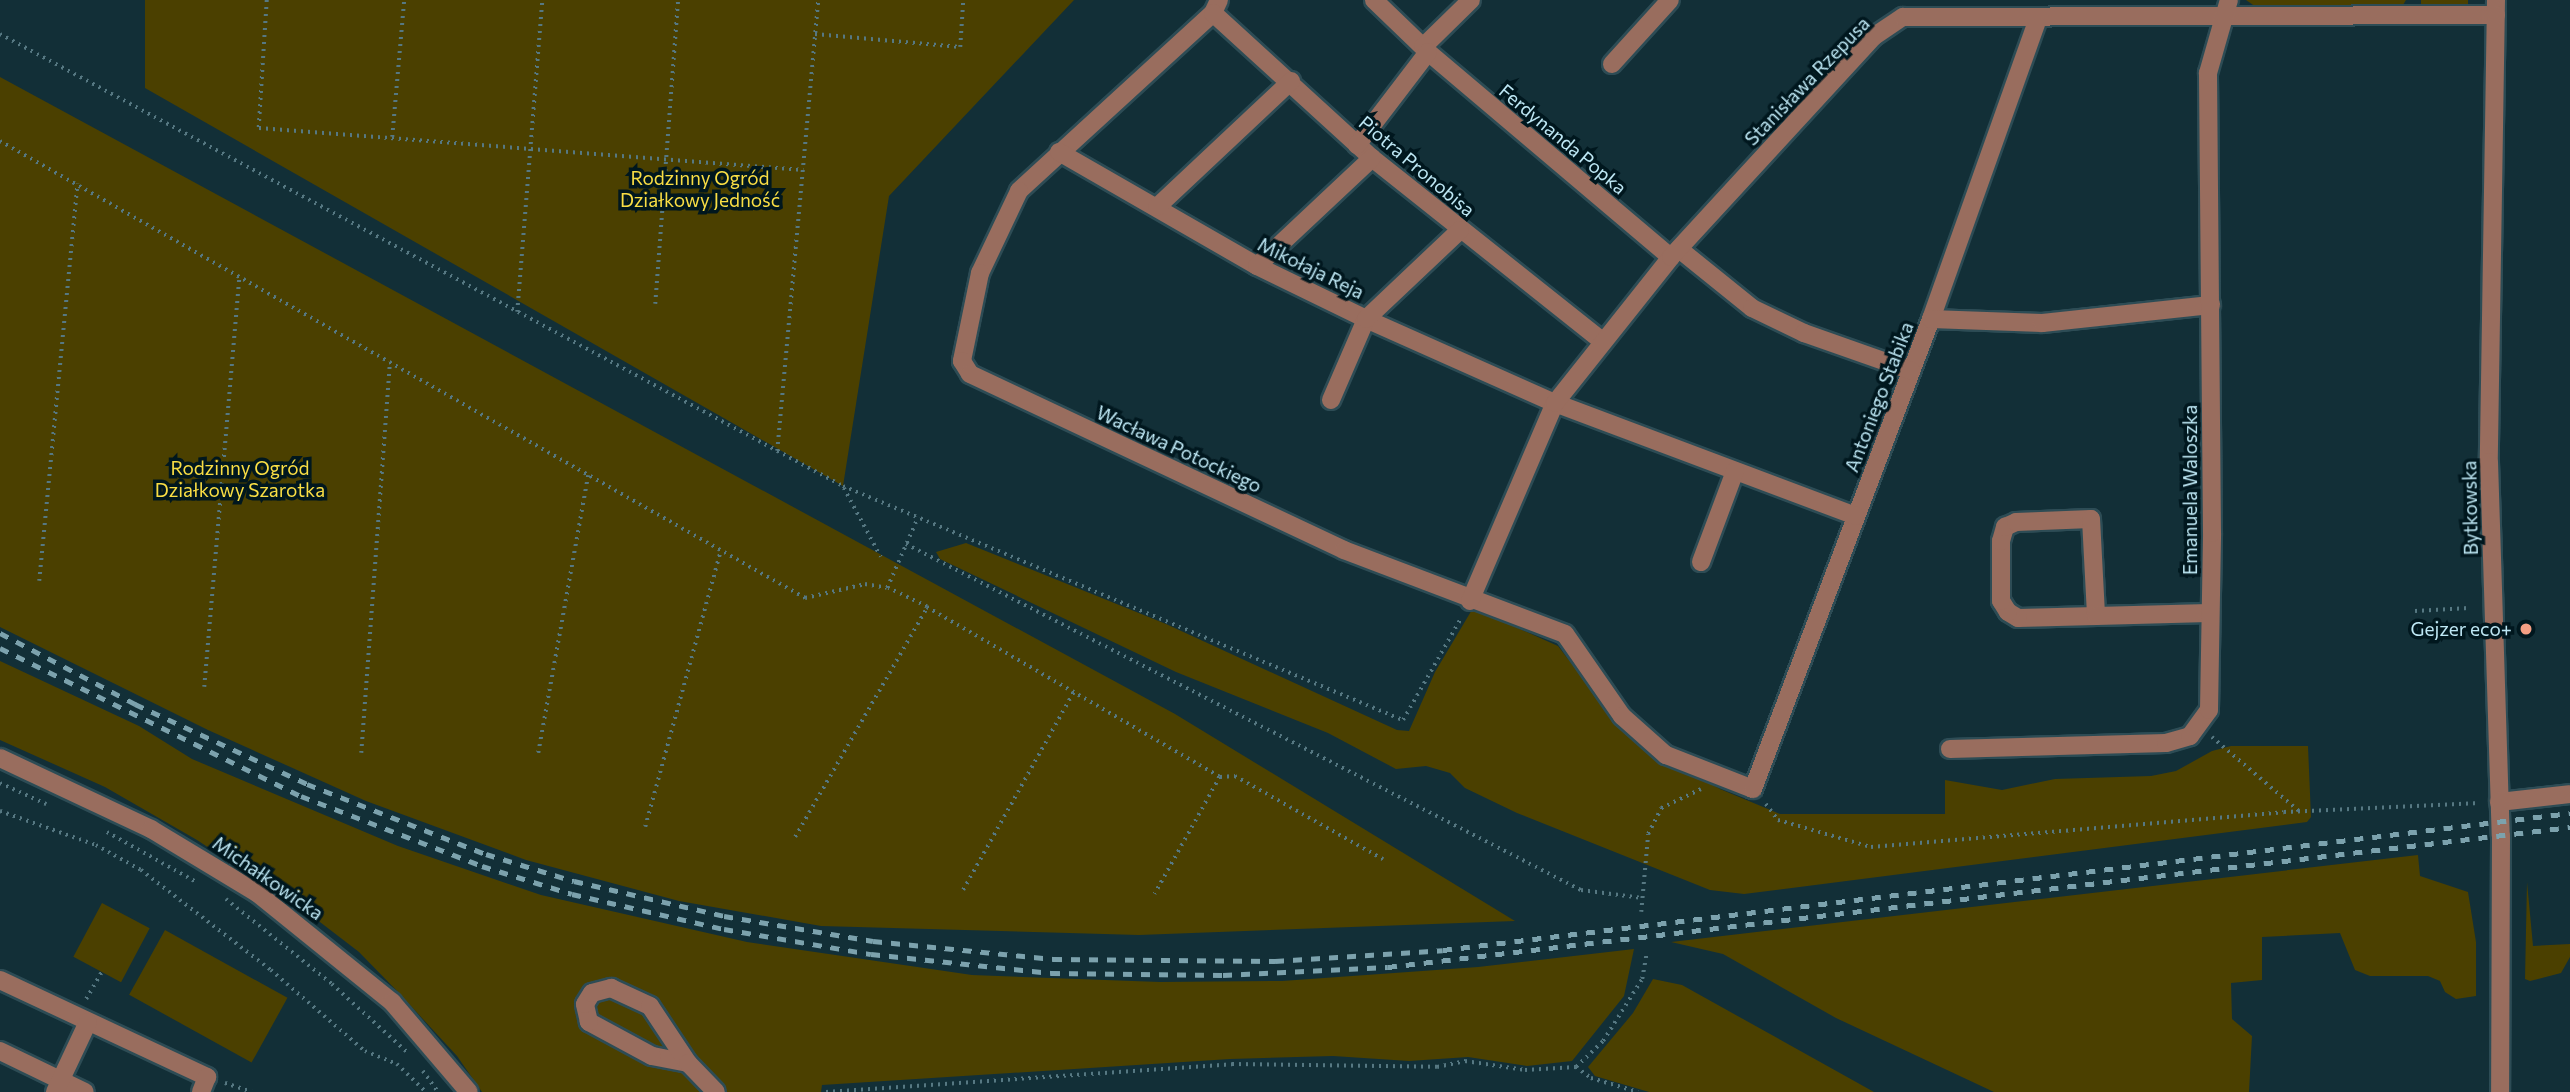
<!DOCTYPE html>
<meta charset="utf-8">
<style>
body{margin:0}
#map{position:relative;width:2570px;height:1092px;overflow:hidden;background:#122f37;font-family:Commissioner,sans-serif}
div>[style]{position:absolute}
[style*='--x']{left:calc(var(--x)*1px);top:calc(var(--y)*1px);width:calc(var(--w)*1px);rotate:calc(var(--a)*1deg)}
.green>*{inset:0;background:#4b4000;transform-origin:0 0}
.path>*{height:3.5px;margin-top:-1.75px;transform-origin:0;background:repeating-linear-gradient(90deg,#567882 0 2px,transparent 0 7px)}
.roads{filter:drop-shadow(2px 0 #2d4c55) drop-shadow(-2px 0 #2d4c55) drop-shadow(0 2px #2d4c55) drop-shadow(0 -2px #2d4c55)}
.minor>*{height:18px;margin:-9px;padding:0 9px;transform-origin:9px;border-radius:9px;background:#996d5e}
.rail>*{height:5px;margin-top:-2.5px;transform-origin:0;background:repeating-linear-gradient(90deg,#7ca2ad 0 9px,transparent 0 18px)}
.dots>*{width:19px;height:19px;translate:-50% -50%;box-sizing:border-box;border:4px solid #00171e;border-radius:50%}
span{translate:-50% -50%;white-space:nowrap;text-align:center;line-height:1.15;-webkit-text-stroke:7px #00171e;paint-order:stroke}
.street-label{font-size:19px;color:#bde7f4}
.park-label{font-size:19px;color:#f9de44}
.poi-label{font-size:19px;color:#bde7f4}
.right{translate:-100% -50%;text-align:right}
</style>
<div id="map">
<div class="green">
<i style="clip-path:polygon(145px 0,1074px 0,889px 196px,843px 486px,145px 88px)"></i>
<i style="clip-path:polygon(2246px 0,2406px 0,2403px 5px,2256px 7px)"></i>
<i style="left:2421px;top:0;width:47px;height:5px"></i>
<i style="clip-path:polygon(0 77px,1175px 714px,1515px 921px,1139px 935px,821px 926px,679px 901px,526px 860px,366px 801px,208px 730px,0 627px)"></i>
<i style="clip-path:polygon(966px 543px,1166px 624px,1397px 730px,1409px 731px,1435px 672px,1473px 608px,1558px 646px,1623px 730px,1640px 744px,1720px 789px,1780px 814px,1945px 814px,1945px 780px,2002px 790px,2055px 779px,2151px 776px,2176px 771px,2212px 751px,2231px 746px,2308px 746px,2311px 817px,2307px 822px,1744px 894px,1710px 890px,1517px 813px,1465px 788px,1450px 773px,1426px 766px,1396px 769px,1328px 733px,1176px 672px,940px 559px,936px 552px)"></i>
<i style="clip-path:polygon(0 661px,139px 726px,192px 759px,398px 846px,541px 895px,747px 942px,972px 975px,1160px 982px,1282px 981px,1478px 967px,1634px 949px,1624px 996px,1572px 1061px,1527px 1066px,1468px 1057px,1409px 1061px,1333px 1056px,1230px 1059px,822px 1085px,821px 1092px,482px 1092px,457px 1056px,397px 991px,359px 952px,316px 919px,197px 840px,105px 787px,0 740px)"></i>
<i style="clip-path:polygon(2418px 855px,2420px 876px,2468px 892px,2476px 942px,2476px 996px,2456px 999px,2445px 992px,2440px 981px,2428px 976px,2370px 976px,2355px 970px,2340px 933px,2262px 937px,2262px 980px,2231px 983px,2232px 1019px,2252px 1036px,2249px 1092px,1994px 1092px,1836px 1018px,1723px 954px,1671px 942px)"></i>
<i style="clip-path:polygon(2527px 882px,2533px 946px,2570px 944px,2570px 957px,2561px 973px,2530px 981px,2525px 979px)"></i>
<i style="left:102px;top:903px;width:54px;height:61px;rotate:28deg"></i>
<i style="left:165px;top:930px;width:140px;height:74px;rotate:29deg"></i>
<i style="clip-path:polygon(1653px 979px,1682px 985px,1874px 1092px,1649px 1092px,1595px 1076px,1588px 1067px,1633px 1013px)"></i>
</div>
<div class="path">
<i style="--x:267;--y:0;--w:128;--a:93.6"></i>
<i style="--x:259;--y:128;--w:546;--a:4.41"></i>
<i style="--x:0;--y:34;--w:957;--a:28.2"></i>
<i style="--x:843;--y:486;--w:607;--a:22.68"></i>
<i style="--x:1403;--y:720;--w:117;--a:-60.4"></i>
<i style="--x:815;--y:34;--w:146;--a:5.1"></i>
<i style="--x:960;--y:47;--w:47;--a:-86.3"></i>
<i style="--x:392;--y:137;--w:138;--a:-85"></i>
<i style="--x:0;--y:141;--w:926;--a:29.58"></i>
<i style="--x:805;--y:598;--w:62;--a:-13.1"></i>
<i style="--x:865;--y:584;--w:22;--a:10"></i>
<i style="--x:887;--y:588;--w:77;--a:-66.4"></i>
<i style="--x:655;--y:304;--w:305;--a:-85.7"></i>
<i style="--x:517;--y:312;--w:313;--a:-85.4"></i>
<i style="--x:777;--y:451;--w:453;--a:-84.8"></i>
<i style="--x:844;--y:488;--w:78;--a:61.8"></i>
<i style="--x:906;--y:544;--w:759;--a:27.14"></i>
<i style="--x:1581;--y:890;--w:62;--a:7.5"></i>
<i style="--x:39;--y:581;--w:399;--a:-84.5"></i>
<i style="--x:927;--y:607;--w:339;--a:30.1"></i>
<i style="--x:1220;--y:777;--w:134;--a:119.1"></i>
<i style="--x:2415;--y:611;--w:54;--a:-3.2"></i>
<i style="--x:204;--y:687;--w:412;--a:-85.1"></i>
<i style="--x:2212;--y:737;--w:114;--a:40.4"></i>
<i style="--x:361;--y:753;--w:392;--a:-85.8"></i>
<i style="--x:538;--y:753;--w:282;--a:-79.8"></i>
<i style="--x:1220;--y:777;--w:15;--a:-4"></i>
<i style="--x:1235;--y:776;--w:170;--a:29.3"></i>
<i style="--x:0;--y:783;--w:51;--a:24.5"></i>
<i style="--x:1766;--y:804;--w:20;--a:53"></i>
<i style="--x:1778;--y:820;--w:97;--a:16.2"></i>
<i style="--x:1871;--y:847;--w:414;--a:-4.8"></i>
<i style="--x:2284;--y:812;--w:196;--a:-2.6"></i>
<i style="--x:0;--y:811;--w:102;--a:19.5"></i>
<i style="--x:96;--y:845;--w:51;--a:29.1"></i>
<i style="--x:141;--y:870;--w:164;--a:37.6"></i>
<i style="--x:271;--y:970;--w:124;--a:40.8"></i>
<i style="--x:365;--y:1051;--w:35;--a:22"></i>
<i style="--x:397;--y:1064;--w:40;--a:44"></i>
<i style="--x:645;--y:827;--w:287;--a:-74.7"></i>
<i style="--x:107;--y:832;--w:104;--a:29.3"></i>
<i style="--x:795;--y:837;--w:265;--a:-60.1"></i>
<i style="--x:927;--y:607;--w:43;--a:-154"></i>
<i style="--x:963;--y:890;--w:228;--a:-60.8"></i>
<i style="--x:226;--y:899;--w:136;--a:38.7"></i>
<i style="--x:332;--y:984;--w:101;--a:42.2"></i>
<i style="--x:1641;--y:912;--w:78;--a:-84.9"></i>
<i style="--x:1648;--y:834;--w:29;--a:-63"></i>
<i style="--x:1661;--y:808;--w:44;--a:-25.4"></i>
<i style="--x:86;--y:999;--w:32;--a:-60"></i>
<i style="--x:1576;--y:1067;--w:19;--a:36"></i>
<i style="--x:1591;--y:1078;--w:49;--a:16.6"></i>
<i style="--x:423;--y:1071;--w:26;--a:54"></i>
<i style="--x:225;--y:1083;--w:28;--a:18"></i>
<i style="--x:826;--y:1092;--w:407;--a:-3.9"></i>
<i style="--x:1232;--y:1064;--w:205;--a:0.8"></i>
<i style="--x:1437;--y:1067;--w:29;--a:-12"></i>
<i style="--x:1465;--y:1061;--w:61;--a:8.5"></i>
<i style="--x:1525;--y:1070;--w:51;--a:-3.4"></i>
<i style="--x:1576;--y:1067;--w:37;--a:-44"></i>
<i style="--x:1603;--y:1041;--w:73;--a:-57.8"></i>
<i style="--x:1642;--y:979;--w:27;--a:-80"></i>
</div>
<div class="roads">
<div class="minor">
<i style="--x:1219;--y:0;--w:14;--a:115"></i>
<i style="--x:1213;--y:13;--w:263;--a:137.5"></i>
<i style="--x:1019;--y:191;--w:91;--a:115.4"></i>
<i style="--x:980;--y:273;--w:90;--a:101.6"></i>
<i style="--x:962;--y:361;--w:15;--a:58"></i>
<i style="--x:970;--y:374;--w:413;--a:25.2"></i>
<i style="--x:1344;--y:550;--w:236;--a:20.8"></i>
<i style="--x:1565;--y:634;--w:100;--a:55.2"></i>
<i style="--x:1622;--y:716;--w:59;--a:41.6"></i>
<i style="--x:1666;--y:755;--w:93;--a:21.3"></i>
<i style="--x:1753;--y:789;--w:503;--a:-69.26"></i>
<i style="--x:1931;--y:319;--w:319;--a:-70.4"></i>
<i style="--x:1374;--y:0;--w:75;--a:43.9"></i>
<i style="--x:1428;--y:52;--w:318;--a:40.2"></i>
<i style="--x:2496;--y:0;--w:462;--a:90.9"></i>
<i style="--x:2489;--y:462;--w:374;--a:88.2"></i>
<i style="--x:2501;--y:836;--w:256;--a:90.2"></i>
<i style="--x:1213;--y:13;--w:215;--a:42.4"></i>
<i style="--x:1372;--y:158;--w:293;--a:38.5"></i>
<i style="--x:1423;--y:47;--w:67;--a:-44.4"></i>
<i style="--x:1612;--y:64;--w:86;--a:-47.8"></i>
<i style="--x:1357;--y:145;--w:117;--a:-52.6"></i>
<i style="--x:1059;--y:152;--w:228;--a:29.9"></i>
<i style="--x:1257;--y:266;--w:121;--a:25.9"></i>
<i style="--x:1366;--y:319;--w:207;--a:24"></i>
<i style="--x:1555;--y:403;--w:321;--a:20.6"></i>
<i style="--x:1157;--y:207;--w:184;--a:-43.2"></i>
<i style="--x:1679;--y:249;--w:94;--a:38.9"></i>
<i style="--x:1752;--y:308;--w:58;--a:25.7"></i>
<i style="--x:1804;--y:333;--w:114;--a:19.4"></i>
<i style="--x:1257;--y:266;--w:158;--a:-43.2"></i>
<i style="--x:1931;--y:319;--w:111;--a:2.1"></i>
<i style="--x:2042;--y:323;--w:170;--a:-6.1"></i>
<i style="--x:1331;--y:400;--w:88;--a:-66.6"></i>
<i style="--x:1366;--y:319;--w:129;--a:-43.4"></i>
<i style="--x:1701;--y:562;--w:97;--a:-69.5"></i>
<i style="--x:1470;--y:601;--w:215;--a:-66.8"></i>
<i style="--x:1555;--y:403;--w:186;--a:-51.5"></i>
<i style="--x:1671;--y:257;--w:299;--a:-47.4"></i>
<i style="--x:1873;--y:37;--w:36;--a:-34"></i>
<i style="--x:1903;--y:17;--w:593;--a:-0.19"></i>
<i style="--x:2096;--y:616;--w:78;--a:178.5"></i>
<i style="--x:2018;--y:618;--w:12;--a:-149"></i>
<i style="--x:2008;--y:612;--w:13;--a:-122"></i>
<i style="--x:2001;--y:601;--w:60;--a:-90"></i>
<i style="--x:2001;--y:541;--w:15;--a:-74"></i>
<i style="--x:2005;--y:527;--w:12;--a:-24"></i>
<i style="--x:2016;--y:522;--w:75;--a:-2.3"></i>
<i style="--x:2091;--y:519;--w:97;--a:87"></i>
<i style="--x:2096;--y:616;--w:113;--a:-1.5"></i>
<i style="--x:1950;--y:749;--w:216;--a:-1.6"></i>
<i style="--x:2166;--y:743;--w:25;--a:-16"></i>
<i style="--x:2190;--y:736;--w:32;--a:-54"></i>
<i style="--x:2209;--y:710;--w:177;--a:-89"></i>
<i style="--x:2212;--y:533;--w:460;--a:-90.5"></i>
<i style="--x:2208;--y:73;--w:76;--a:-74"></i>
<i style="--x:0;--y:758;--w:167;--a:25.2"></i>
<i style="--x:151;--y:829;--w:124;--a:31.1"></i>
<i style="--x:257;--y:893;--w:174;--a:38.9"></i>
<i style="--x:392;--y:1002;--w:118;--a:49.5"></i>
<i style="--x:2499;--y:802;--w:71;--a:-6.4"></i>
<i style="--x:0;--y:980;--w:229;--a:25.1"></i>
<i style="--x:207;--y:1077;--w:16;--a:112"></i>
<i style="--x:0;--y:1051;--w:94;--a:25.8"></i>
<i style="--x:688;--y:1063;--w:37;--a:-169"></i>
<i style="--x:652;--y:1056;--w:72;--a:-151.6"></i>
<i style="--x:589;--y:1022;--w:18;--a:-103"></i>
<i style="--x:585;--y:1004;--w:13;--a:-58"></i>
<i style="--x:592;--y:993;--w:20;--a:-15"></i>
<i style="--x:611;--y:988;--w:43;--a:24.8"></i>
<i style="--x:650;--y:1006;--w:69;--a:56.3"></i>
<i style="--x:688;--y:1063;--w:40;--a:46"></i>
<i style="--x:55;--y:1092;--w:77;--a:-64.8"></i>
</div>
</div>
<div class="rail">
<i style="--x:0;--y:633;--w:153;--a:27.7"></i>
<i style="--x:135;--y:704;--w:190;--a:24.9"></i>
<i style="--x:307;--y:784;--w:192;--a:21.4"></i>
<i style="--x:486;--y:854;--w:92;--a:17.1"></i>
<i style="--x:574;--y:881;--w:154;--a:13.1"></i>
<i style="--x:724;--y:916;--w:151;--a:9.5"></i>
<i style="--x:873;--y:941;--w:181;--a:5.7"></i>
<i style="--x:1053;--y:959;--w:222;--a:0.5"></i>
<i style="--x:1275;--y:961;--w:168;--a:-3.7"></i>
<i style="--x:1443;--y:950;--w:1135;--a:-6.93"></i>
<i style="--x:0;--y:648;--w:335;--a:26.2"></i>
<i style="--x:301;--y:796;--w:194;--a:21.1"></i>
<i style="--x:482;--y:866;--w:94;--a:17.3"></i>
<i style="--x:572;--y:894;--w:156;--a:13"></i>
<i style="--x:724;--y:929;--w:149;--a:9.7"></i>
<i style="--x:871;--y:954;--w:181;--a:6"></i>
<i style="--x:1051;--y:973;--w:172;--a:0.7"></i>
<i style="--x:1223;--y:975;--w:165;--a:-2.8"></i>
<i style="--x:1388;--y:967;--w:1190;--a:-6.75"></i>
</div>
<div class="dots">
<i style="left:2526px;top:629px;background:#f39f84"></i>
</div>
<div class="street-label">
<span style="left:1807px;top:81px;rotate:-46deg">Stanisława Rzepusa</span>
<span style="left:1563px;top:139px;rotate:40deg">Ferdynanda Popka</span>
<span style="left:1417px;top:166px;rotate:40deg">Piotra Pronobisa</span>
<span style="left:1311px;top:268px;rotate:26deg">Mikołaja Reja</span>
<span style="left:1879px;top:397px;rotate:-69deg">Antoniego Stabika</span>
<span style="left:1179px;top:449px;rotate:25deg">Wacława Potockiego</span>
<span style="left:2190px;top:490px;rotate:-90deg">Emanuela Waloszka</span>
<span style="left:2470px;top:508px;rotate:-91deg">Bytkowska</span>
<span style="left:268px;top:878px;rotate:35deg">Michałkowicka</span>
</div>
<div class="park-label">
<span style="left:700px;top:189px">Rodzinny Ogród<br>Działkowy Jedność</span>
<span style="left:240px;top:479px">Rodzinny Ogród<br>Działkowy Szarotka</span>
</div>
<div class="poi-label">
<span class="right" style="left:2512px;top:629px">Gejzer eco+</span>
</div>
</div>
